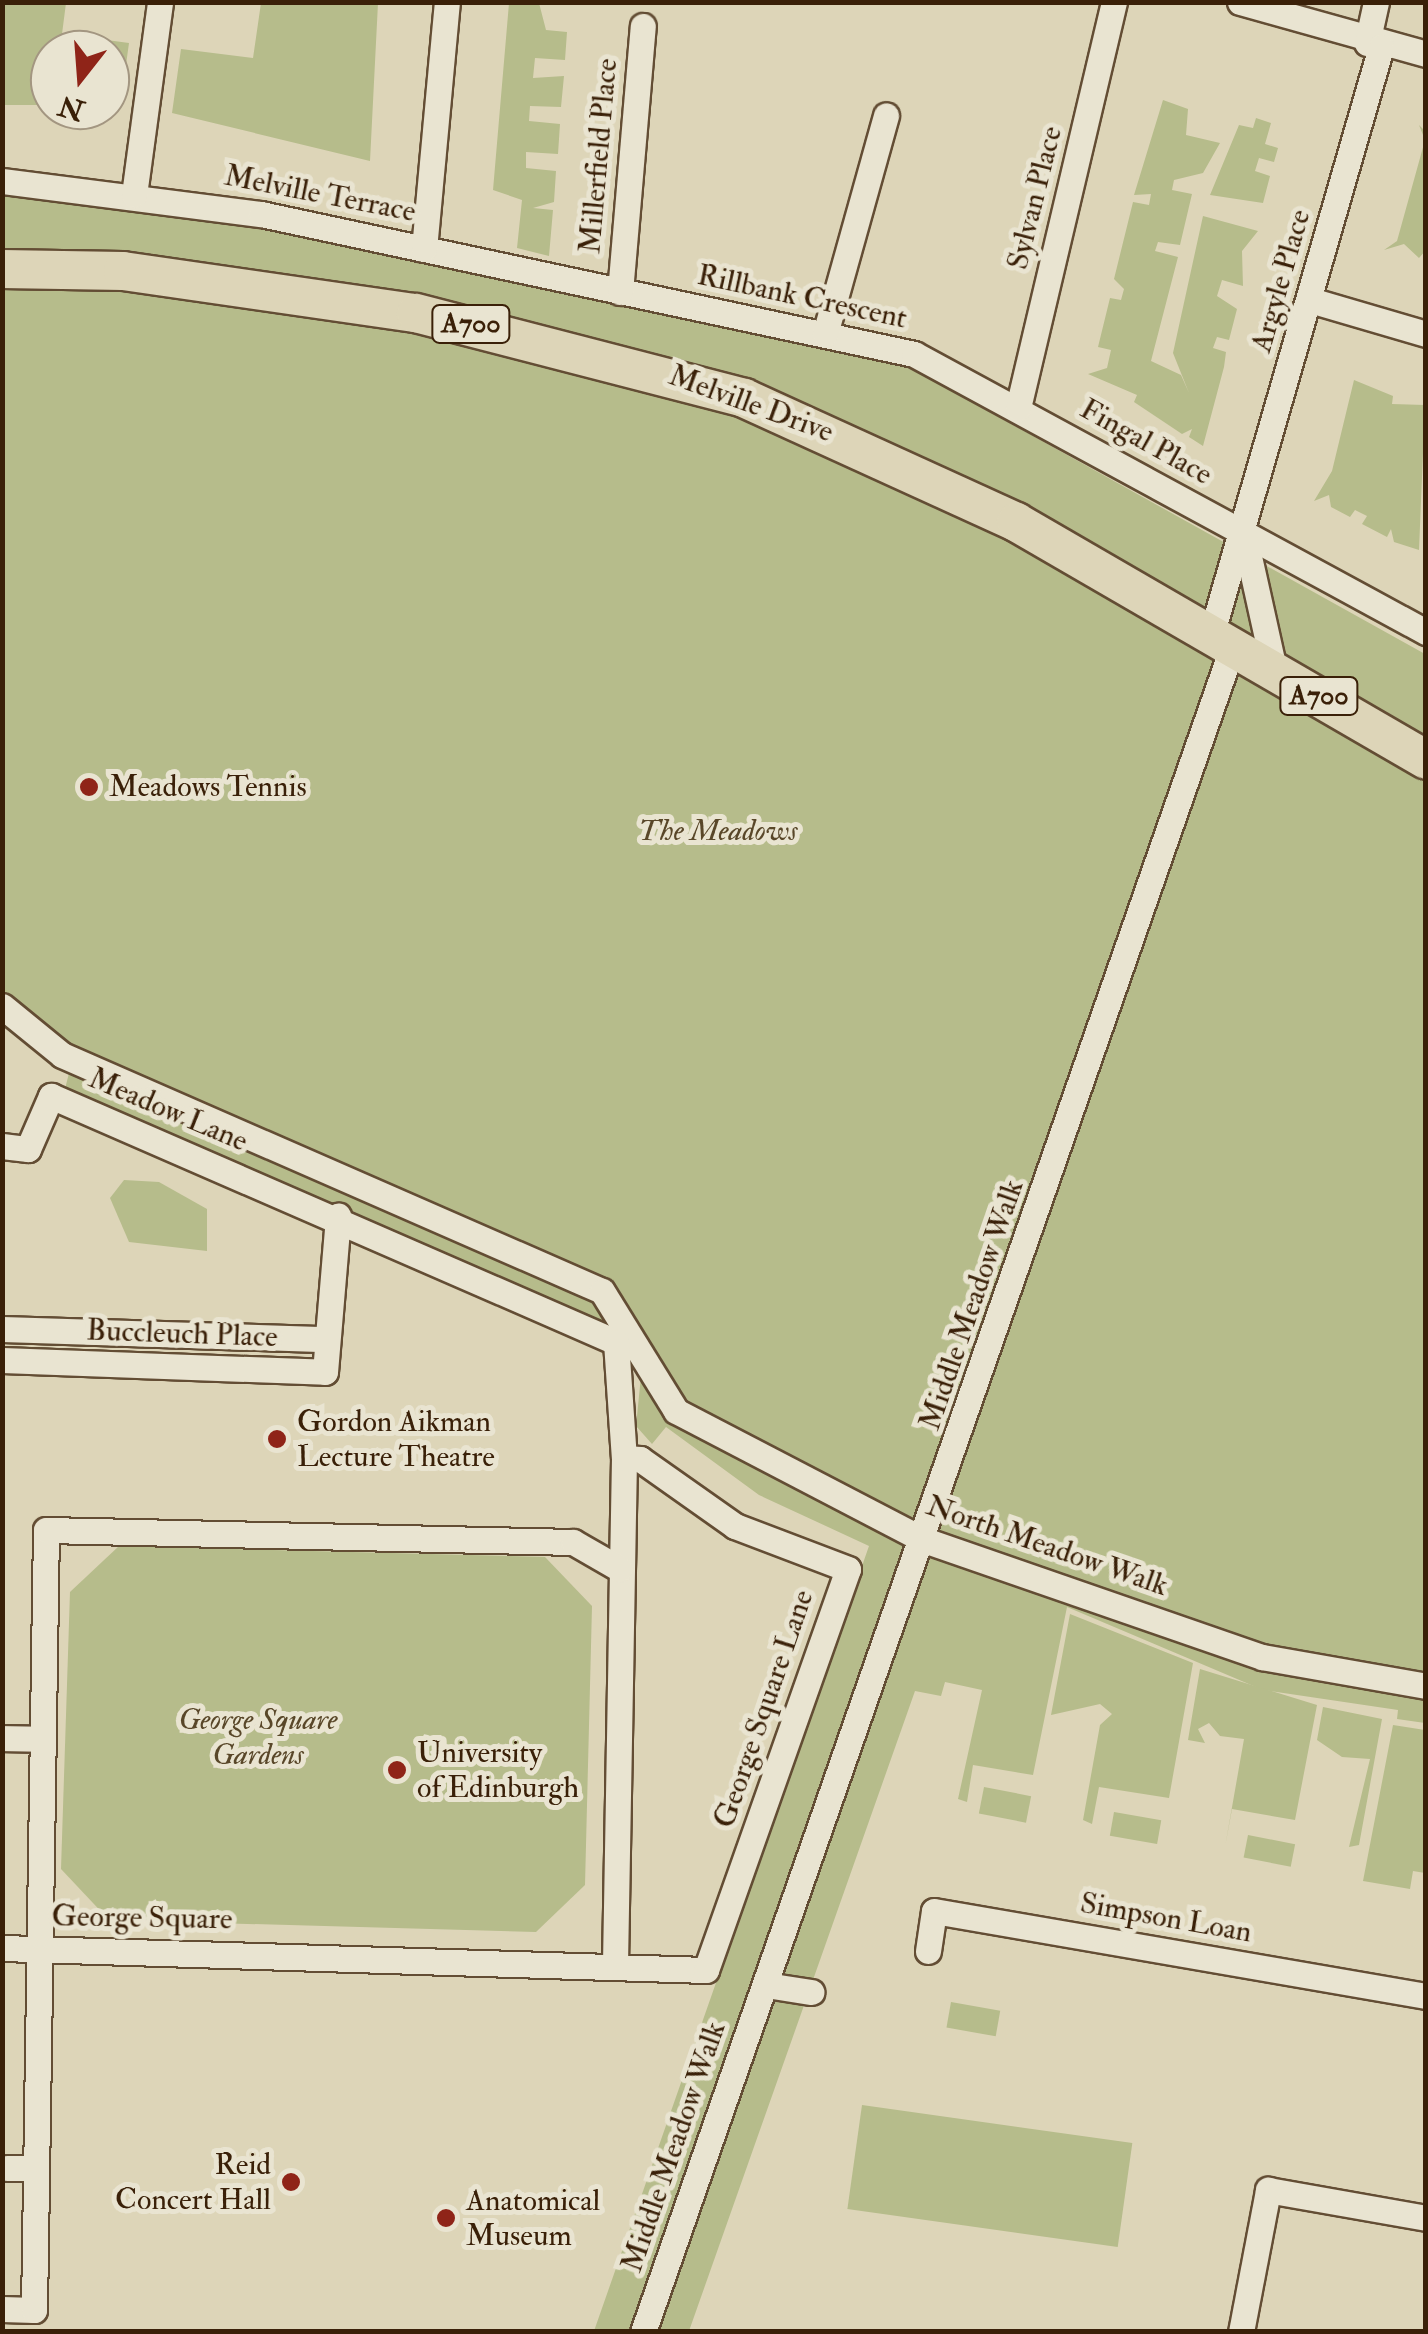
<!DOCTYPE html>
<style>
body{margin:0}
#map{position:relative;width:1428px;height:2334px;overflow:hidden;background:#ddd5b8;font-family:"IM FELL Double Pica",serif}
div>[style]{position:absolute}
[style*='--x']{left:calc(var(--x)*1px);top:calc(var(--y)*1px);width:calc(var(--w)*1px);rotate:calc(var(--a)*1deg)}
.green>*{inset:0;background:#b6bc8b;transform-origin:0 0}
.roads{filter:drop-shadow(2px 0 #634d34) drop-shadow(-2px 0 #634d34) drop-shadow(0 2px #634d34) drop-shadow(0 -2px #634d34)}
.street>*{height:25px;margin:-12.5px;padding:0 12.5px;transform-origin:12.5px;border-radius:12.5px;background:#e9e4d1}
.primary>*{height:38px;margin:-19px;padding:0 19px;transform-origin:19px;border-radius:19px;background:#ddd5b8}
.dots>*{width:28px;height:28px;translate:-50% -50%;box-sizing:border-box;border:5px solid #e9e4d1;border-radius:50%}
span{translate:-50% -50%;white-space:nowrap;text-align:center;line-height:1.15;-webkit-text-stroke:10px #e9e4d1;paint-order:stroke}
.shield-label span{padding:2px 8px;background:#e9e4d1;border:2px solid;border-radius:8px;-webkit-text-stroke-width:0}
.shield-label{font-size:28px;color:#3a2008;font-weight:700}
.street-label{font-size:30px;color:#3a2008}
.poi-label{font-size:30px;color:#3a2008}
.left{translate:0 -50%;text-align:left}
.right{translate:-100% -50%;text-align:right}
.park-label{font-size:30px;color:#594729;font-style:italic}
.frame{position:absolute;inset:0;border:5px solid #3a2008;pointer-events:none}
.north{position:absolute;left:30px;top:30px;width:100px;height:100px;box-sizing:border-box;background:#e9e4d1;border:2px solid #a39681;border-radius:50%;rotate:197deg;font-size:28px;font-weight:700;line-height:40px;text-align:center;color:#3a2008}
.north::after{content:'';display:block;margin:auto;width:35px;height:45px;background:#8f2418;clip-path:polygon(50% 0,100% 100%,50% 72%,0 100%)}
</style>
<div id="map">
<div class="green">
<i style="clip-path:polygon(2px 3px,66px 3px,62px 34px,129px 43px,120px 108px,110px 108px,110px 50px,50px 50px,50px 105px,3px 105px)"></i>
<i style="clip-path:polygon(261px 3px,378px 3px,370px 161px,172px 113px,181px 49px,253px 58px)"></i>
<i style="clip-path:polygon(509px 3px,539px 3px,546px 30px,567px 32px,565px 60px,535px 58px,533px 78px,564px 76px,561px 107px,530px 106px,529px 121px,560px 124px,558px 154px,526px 152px,526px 168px,556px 171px,554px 202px,533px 208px,553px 210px,549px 256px,517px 248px,522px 200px,493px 190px)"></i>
<i style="clip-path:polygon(1163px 100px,1188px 109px,1186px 135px,1220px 143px,1203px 173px,1174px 180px,1172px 190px,1192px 194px,1180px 245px,1158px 242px,1155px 251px,1178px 257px,1151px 361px,1181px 375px,1189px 393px,1173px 353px,1203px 216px,1258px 231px,1242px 251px,1243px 286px,1222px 280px,1217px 296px,1237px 309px,1229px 340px,1217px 337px,1213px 348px,1226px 352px,1224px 367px,1203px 446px,1189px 437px,1192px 429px,1182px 434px,1134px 402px,1137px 395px,1088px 374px,1107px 368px,1111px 350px,1098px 347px,1110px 298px,1121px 300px,1124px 289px,1114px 279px,1133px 202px,1149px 205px,1151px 194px,1134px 195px)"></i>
<i style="clip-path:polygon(1256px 118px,1271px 123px,1265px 144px,1278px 148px,1274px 162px,1259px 158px,1255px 171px,1270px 176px,1263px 203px,1210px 195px,1239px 125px,1253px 128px)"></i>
<i style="clip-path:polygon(1419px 125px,1425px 131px,1426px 250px,1419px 258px,1404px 244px,1384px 250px,1397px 241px,1425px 140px)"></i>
<i style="clip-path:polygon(3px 191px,261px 221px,898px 361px,1425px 654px,1425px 1723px,1397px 1719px,1398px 1710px,1263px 1690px,1067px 1607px,1033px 1775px,973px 1765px,967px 1802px,958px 1799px,982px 1690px,945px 1682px,941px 1696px,915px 1691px,689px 2331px,594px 2331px,869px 1546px,759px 1495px,666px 1427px,652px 1444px,636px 1426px,641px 1376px,618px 1330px,65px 1089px,69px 1073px,3px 1026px)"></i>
<i style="clip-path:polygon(1354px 380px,1393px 396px,1392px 404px,1425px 405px,1419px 550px,1394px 542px,1391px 529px,1387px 537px,1362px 524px,1367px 516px,1355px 510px,1350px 517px,1331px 507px,1329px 495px,1314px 501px,1332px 471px)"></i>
<i style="clip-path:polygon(124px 1180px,159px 1182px,207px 1209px,207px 1251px,129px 1242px,110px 1198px)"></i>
<i style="clip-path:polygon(119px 1546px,545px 1557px,592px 1606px,585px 1885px,536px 1932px,109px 1920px,61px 1869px,70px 1592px)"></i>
<i style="clip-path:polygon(1070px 1614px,1193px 1663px,1169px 1798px,1099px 1787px,1092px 1824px,1083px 1820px,1100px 1725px,1112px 1714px,1100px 1704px,1051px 1715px)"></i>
<i style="clip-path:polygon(1200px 1669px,1317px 1705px,1295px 1820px,1232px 1809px,1225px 1847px,1244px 1739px,1220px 1736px,1209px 1723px,1198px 1729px,1205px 1743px,1188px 1740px)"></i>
<i style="clip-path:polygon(1323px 1707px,1382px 1719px,1359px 1845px,1349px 1847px,1370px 1759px,1342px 1757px,1317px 1740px)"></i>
<i style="clip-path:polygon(1393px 1725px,1425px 1730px,1425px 1873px,1413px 1871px,1410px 1889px,1363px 1881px)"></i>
<i style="left:984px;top:1787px;width:48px;height:27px;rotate:11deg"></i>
<i style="left:1114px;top:1812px;width:48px;height:24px;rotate:10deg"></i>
<i style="left:1248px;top:1835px;width:48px;height:23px;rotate:11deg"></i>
<i style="left:951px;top:2002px;width:50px;height:26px;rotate:10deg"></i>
<i style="left:862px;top:2105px;width:273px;height:105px;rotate:8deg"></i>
</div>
<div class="roads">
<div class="street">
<i style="--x:1240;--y:2;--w:193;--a:15.6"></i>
<i style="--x:1367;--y:43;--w:42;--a:-77.6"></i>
<i style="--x:2;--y:181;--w:261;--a:7.3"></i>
<i style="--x:261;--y:214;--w:668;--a:12.1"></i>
<i style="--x:914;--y:354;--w:583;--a:28.5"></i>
<i style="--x:134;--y:195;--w:195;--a:-82.3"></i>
<i style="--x:424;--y:249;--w:248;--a:-84.7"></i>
<i style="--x:620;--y:292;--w:267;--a:-85.1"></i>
<i style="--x:1310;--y:300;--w:121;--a:16.3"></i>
<i style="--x:825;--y:334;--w:227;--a:-74.4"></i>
<i style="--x:1018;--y:408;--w:417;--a:-76.7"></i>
<i style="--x:1244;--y:534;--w:138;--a:77.5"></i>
<i style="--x:1212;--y:632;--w:609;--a:-73.89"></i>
<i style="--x:2;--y:1006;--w:77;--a:39.2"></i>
<i style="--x:62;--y:1055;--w:589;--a:23.61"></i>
<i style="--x:602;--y:1291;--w:141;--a:58.3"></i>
<i style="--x:676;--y:1411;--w:280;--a:27.5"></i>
<i style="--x:924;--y:1540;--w:358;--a:19.1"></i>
<i style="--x:1262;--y:1657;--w:167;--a:10"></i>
<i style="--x:2;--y:1146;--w:26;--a:7"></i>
<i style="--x:28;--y:1149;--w:58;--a:-66.5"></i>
<i style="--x:51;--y:1096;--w:616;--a:23.53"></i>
<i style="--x:616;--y:1342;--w:116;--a:86.1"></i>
<i style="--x:624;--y:1458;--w:504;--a:91.02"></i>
<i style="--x:2;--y:1329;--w:325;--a:1.8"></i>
<i style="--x:2;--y:1360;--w:323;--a:2.1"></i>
<i style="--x:325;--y:1372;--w:157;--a:-85.2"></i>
<i style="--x:2;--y:1738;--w:39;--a:1"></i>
<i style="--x:2;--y:1948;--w:704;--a:1.79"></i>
<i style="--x:706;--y:1970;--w:425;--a:-70.5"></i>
<i style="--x:848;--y:1569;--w:121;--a:-159.2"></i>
<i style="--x:735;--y:1526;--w:116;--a:-144.8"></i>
<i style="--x:640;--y:1459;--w:16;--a:-176"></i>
<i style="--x:928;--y:1951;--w:40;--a:-81.5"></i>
<i style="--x:934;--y:1911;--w:499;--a:9.8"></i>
<i style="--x:766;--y:1985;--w:46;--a:8.8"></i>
<i style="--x:7;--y:2168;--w:26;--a:0"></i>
<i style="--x:2;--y:2309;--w:32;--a:2"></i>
<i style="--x:34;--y:2310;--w:780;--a:-89.12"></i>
<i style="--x:46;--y:1530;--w:527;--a:1.3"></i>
<i style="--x:573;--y:1542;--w:54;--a:29.9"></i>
<i style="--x:643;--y:2332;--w:1787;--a:-70.72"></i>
<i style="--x:1241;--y:2332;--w:145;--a:-79.2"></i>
<i style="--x:1268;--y:2190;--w:160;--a:10"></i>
</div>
<div class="primary">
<i style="--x:2;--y:269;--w:121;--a:0.9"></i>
<i style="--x:123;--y:271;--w:296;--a:8.2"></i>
<i style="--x:416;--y:313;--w:339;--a:14.5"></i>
<i style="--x:744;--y:398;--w:299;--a:24.5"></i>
<i style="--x:1016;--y:522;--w:474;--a:30.1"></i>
</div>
</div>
<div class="dots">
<i style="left:89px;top:787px;background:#8f2418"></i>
<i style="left:277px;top:1439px;background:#8f2418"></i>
<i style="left:397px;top:1770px;background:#8f2418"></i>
<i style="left:291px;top:2182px;background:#8f2418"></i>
<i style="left:446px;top:2218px;background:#8f2418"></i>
</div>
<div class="shield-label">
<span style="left:471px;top:324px">A700</span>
<span style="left:1319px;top:696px">A700</span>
</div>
<div class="street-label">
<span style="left:599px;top:156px;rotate:-85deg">Millerfield Place</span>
<span style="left:320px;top:194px;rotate:11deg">Melville Terrace</span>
<span style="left:1035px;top:198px;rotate:-76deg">Sylvan Place</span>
<span style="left:1281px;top:281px;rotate:-74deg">Argyle Place</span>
<span style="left:802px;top:297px;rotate:12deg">Rillbank Crescent</span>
<span style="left:751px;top:404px;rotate:20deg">Melville Drive</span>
<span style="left:1146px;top:442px;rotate:29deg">Fingal Place</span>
<span style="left:168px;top:1110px;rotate:23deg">Meadow Lane</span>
<span style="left:972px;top:1305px;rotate:-71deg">Middle Meadow Walk</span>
<span style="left:182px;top:1334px;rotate:2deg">Buccleuch Place</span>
<span style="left:1047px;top:1546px;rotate:19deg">North Meadow Walk</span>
<span style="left:764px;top:1709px;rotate:-71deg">George Square Lane</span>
<span style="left:142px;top:1918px;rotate:1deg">George Square</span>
<span style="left:1166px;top:1918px;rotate:10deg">Simpson Loan</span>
<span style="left:674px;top:2147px;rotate:-71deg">Middle Meadow Walk</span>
</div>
<div class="poi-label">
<span class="left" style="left:109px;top:787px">Meadows Tennis</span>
<span class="left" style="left:297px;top:1439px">Gordon Aikman<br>Lecture Theatre</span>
<span class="left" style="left:417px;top:1770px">University<br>of Edinburgh</span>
<span class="right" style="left:271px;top:2182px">Reid<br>Concert Hall</span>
<span class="left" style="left:466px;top:2218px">Anatomical<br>Museum</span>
</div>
<div class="park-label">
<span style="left:718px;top:831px">The Meadows</span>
<span style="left:258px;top:1737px">George Square<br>Gardens</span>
</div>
<div class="frame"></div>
<div class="north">N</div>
</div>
